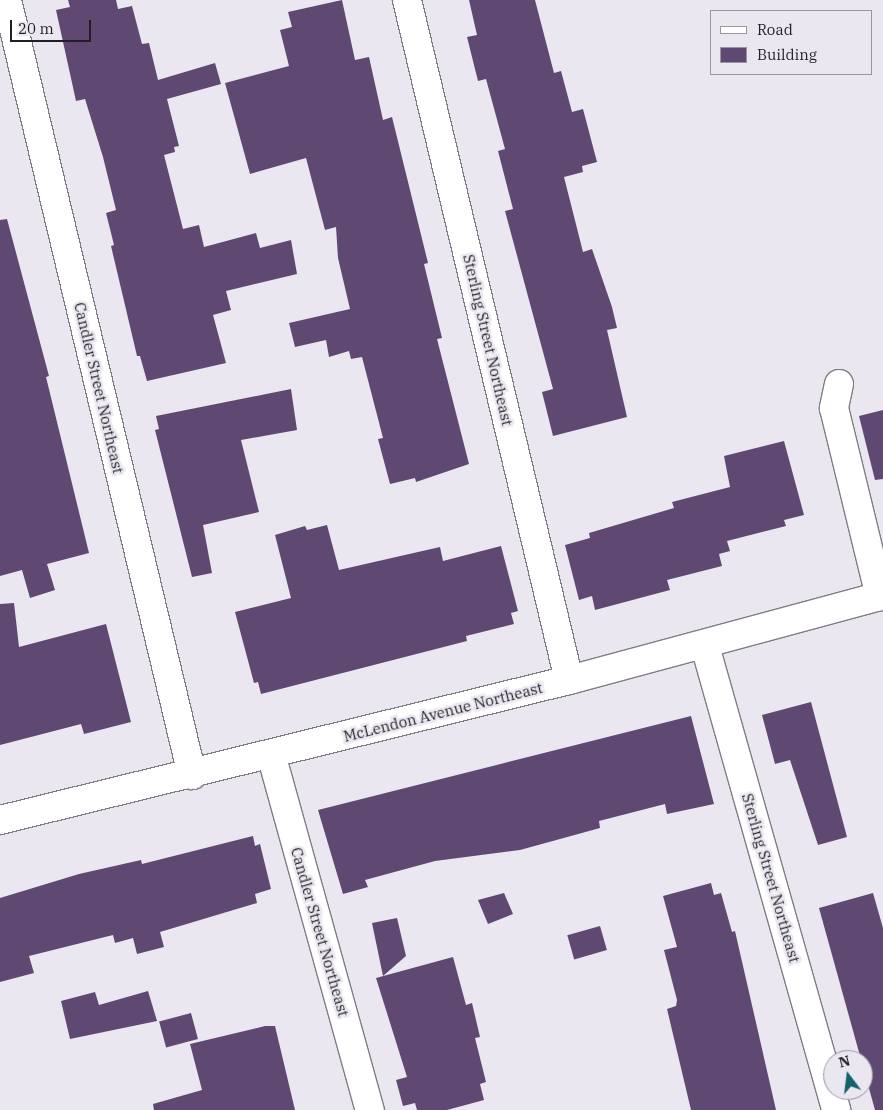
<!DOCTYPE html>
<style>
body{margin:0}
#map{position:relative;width:883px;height:1110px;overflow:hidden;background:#ebe7f1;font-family:"IBM Plex Serif",serif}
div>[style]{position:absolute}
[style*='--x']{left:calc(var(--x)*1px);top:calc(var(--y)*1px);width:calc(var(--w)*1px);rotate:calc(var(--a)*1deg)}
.building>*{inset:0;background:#5f4972;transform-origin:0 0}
.roads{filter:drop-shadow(1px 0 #807c85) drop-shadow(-1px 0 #807c85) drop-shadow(0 1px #807c85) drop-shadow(0 -1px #807c85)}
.minor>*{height:28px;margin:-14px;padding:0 14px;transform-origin:14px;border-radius:14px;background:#fff}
span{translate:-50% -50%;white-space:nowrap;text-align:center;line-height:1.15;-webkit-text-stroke:5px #ebe7f1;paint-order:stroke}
.street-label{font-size:15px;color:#211f23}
.legend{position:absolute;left:710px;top:10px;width:162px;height:65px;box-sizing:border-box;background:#ebe7f1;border:1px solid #9a979f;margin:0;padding:6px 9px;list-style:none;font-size:15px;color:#211f23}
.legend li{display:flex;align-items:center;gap:10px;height:25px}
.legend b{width:25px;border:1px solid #9a979f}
.north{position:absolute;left:823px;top:1050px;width:50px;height:50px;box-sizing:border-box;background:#ebe7f1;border:1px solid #9a979f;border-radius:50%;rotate:345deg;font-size:14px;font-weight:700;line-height:20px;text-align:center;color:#211f23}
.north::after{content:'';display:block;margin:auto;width:18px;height:22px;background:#136269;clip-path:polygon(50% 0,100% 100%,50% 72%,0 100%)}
.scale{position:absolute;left:10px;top:20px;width:81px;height:22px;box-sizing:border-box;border:2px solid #211f23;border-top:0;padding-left:6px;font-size:15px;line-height:18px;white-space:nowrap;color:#211f23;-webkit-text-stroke:4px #ebe7f1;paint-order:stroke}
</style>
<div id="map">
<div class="building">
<i style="clip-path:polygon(68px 0,116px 0,118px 9px,132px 6px,142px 44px,149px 43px,158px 80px,215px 63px,221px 84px,167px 99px,179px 146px,174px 147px,175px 152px,164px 155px,183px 229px,199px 225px,204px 247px,256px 233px,260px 248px,291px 240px,297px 274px,226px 291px,231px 310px,213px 315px,226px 363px,147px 381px,140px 356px,137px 356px,111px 246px,114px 245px,106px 213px,116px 210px,103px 157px,85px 99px,76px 101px,56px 10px,70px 7px)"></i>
<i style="clip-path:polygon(342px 0,355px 60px,369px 57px,383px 120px,392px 117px,428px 263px,424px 264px,442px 338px,437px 339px,469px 464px,416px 482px,415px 478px,390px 484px,378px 439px,383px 438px,362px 357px,351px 359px,349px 351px,329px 357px,326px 340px,295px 347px,289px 323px,350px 309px,338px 258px,336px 227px,325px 230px,306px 158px,250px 174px,225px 83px,289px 66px,280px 30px,292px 27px,288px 12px)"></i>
<i style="clip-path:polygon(469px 0,535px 0,554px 73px,561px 71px,572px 112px,583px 109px,597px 162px,582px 166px,583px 172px,564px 177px,583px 252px,592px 249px,612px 307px,617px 328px,607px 330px,627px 417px,553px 436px,542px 392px,553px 389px,505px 211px,513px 209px,498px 151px,505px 149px,486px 79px,478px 81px,467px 37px,477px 35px)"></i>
<i style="clip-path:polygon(7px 219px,49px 376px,46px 377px,89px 553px,47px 564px,55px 590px,30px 598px,22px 570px,0 576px,0 220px)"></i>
<i style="clip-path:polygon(291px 389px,297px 430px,241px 440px,259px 512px,203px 525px,212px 573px,192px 577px,155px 430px,159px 429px,156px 416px)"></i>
<i style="clip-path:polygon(883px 410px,883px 479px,875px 480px,859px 416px)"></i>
<i style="clip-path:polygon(784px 441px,804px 515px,784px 520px,786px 526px,727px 541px,730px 551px,719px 554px,722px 566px,667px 580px,670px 590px,595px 610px,592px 596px,579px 600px,565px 545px,590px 538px,589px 533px,674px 508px,672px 502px,730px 487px,724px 456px)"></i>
<i style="clip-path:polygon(327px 525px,339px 570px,440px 547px,443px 561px,501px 546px,518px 611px,511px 613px,514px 624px,466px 636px,467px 641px,261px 694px,258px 682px,254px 683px,235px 612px,291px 598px,275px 535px,305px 526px,307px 530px)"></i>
<i style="clip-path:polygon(14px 603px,19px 647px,106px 624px,131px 722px,84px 734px,81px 724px,0 745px,0 604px)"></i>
<i style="clip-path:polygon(811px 702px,847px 837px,818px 845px,790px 760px,775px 764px,762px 715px)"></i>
<i style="clip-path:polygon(691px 716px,714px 804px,667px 814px,665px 804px,599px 821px,600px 828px,520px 850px,435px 861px,365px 880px,368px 887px,343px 894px,318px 810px)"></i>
<i style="clip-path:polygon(253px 836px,255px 846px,260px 844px,271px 889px,255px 894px,257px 903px,160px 932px,164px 947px,137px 954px,133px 938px,115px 943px,113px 935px,29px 956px,34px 973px,0 982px,0 898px,79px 874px,141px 860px,142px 864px)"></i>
<i style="clip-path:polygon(711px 883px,714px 895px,721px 893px,732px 932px,735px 931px,776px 1110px,691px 1110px,667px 1009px,676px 1006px,677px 1000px,664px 950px,677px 947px,663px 896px)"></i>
<i style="clip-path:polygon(504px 893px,513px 914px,488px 924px,478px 900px)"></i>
<i style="clip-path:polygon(873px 893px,883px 928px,883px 1110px,875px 1110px,819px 908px)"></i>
<i style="clip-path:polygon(397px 918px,406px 956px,383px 976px,372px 923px)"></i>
<i style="left:600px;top:926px;width:25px;height:34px;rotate:74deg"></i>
<i style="clip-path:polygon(453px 957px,466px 1005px,472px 1003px,480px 1037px,475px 1038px,486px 1082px,480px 1084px,484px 1100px,447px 1110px,417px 1110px,415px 1103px,403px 1106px,396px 1080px,407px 1077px,376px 978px)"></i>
<i style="clip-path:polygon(148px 991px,157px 1021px,70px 1039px,61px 1001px,95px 992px,99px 1005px)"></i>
<i style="left:191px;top:1013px;width:27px;height:33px;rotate:75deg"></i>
<i style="clip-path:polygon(265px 1026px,275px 1026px,295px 1110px,154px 1110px,153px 1104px,202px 1090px,190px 1044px)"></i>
</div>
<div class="roads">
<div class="minor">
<i style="--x:7;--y:0;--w:797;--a:76.57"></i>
<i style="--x:407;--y:0;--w:699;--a:76.6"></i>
<i style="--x:839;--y:384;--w:25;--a:102"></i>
<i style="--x:834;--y:408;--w:194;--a:76.3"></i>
<i style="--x:705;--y:646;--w:482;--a:74.2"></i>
<i style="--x:271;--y:754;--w:370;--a:74.5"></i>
<i style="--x:0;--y:820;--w:586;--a:-13.82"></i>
<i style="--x:569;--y:680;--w:325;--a:-15.1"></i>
</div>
</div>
<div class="street-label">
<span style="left:488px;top:340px;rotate:77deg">Sterling Street Northeast</span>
<span style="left:99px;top:388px;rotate:77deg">Candler Street Northeast</span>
<span style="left:443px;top:712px;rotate:-14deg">McLendon Avenue Northeast</span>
<span style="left:771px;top:878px;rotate:74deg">Sterling Street Northeast</span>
<span style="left:320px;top:932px;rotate:74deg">Candler Street Northeast</span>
</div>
<ul class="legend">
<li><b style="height:6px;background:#fff"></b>Road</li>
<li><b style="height:14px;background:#5f4972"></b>Building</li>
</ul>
<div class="north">N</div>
<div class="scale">20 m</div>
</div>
